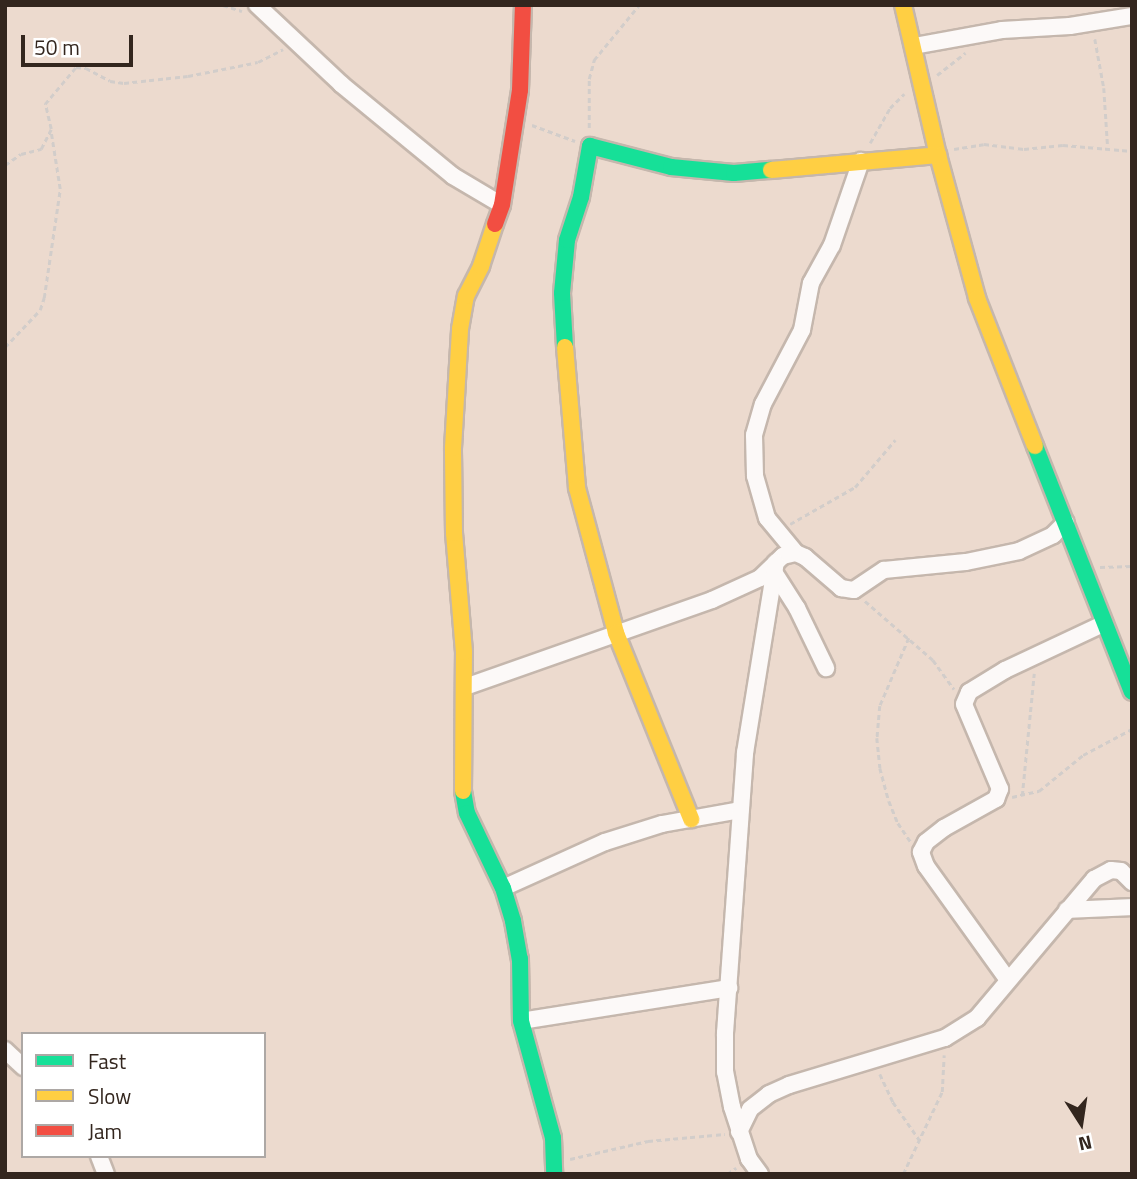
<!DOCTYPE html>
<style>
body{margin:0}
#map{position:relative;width:1137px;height:1179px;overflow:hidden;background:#ecdace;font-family:"Titillium Web",sans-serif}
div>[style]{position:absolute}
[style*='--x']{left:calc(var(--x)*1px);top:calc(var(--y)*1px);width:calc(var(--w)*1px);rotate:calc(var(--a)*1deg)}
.path>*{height:2.5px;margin-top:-1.25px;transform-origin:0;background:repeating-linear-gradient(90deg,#d2cdca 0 5px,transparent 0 8.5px)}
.roads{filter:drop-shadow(2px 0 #c5b7ad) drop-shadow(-2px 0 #c5b7ad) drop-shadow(0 2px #c5b7ad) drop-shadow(0 -2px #c5b7ad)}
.street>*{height:16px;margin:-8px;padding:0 8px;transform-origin:8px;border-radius:8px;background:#fcf9f8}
.fast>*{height:16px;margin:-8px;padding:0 8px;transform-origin:8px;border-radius:8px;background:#16e098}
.slow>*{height:16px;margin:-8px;padding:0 8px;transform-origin:8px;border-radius:8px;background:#ffcf43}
.jam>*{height:16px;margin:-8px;padding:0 8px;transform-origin:8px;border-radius:8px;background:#f24e42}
span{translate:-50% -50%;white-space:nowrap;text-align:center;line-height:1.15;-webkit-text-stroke:7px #fff;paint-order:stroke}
.frame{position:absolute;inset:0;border:7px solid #33261e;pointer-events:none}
.legend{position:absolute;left:21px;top:1032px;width:245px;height:126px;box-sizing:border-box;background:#fff;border:2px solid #ada8a5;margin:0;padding:9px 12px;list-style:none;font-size:21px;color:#33261e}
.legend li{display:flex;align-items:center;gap:14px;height:35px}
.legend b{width:35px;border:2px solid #ada8a5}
.north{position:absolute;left:1046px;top:1088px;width:70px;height:70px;-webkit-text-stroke:5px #fff;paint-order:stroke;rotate:168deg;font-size:19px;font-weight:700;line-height:28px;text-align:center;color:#33261e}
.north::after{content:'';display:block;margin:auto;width:24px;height:32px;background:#33261e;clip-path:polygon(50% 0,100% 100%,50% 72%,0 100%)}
.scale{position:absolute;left:21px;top:35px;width:112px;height:32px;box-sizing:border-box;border:4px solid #33261e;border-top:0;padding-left:9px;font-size:21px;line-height:24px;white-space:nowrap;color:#33261e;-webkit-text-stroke:5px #fff;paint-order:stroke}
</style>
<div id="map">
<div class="path">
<i style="--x:223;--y:5;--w:20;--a:18"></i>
<i style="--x:1095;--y:39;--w:50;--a:79.6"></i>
<i style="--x:1104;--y:88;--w:62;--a:86.3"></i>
<i style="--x:937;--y:75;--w:36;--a:-38"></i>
<i style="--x:532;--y:125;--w:46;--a:20.4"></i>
<i style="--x:589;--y:128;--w:49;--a:-90"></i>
<i style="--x:589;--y:79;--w:20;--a:-75"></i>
<i style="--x:594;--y:60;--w:71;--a:-50.7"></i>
<i style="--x:870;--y:143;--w:40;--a:-60.3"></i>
<i style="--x:890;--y:108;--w:20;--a:-45"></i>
<i style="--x:954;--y:149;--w:30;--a:-9"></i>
<i style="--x:984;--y:144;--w:40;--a:7.1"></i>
<i style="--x:1024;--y:149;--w:39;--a:-6"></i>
<i style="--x:1063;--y:145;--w:69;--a:5"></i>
<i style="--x:5;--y:165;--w:19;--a:-35"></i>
<i style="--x:21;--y:154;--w:21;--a:-14"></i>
<i style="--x:41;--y:149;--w:22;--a:-63"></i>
<i style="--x:51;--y:129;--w:26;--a:-103"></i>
<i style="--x:45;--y:104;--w:48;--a:-50"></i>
<i style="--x:76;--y:67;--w:10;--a:6"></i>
<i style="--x:86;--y:68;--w:27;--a:28"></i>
<i style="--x:110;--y:81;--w:14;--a:8"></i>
<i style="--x:124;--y:83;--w:64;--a:-6.2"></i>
<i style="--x:188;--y:76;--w:71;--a:-11.3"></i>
<i style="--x:258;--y:62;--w:28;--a:-27"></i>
<i style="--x:5;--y:347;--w:51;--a:-46.6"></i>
<i style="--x:40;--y:310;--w:13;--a:-72"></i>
<i style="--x:44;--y:298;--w:110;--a:-81.6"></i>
<i style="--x:60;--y:189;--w:58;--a:-99"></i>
<i style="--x:790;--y:524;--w:75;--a:-29.6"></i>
<i style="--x:855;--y:487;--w:62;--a:-49.6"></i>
<i style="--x:1100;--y:567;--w:32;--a:-2"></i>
<i style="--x:865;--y:601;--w:90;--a:40.9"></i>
<i style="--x:933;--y:660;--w:36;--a:54"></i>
<i style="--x:909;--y:638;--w:74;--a:113.1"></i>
<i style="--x:880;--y:706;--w:32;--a:95"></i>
<i style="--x:877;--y:738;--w:30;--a:84"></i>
<i style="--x:880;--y:768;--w:34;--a:75"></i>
<i style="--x:889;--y:801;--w:24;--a:68"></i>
<i style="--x:898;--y:823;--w:23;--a:56"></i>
<i style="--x:1022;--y:796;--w:123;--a:-84.4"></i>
<i style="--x:1012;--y:797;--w:28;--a:-13"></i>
<i style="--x:1039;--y:791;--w:57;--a:-39.3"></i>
<i style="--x:1083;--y:755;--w:55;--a:-28"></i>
<i style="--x:880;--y:1074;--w:31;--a:65"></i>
<i style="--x:893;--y:1102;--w:49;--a:55"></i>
<i style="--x:570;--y:1159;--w:80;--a:-13"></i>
<i style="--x:648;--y:1141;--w:77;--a:-5.2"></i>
<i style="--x:727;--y:1174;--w:11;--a:-34"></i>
<i style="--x:903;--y:1174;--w:91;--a:-64.6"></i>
<i style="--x:942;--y:1092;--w:37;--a:-87"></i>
</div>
<div class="roads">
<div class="street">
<i style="--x:257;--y:5;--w:115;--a:43.2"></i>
<i style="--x:341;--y:84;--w:145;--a:39.4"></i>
<i style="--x:453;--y:176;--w:57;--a:30.6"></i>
<i style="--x:914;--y:46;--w:89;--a:-10.3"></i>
<i style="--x:1002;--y:30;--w:68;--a:-3.4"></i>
<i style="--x:1070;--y:26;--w:63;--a:-9.2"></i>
<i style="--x:796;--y:553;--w:45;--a:-129.6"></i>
<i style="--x:767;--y:518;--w:44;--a:-105.9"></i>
<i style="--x:755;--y:476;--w:41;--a:-91.4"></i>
<i style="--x:754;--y:435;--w:32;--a:-74"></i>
<i style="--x:763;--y:404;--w:84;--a:-62.2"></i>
<i style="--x:802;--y:330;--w:48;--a:-79.2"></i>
<i style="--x:811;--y:283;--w:43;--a:-61.1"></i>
<i style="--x:832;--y:245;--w:89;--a:-71"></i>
<i style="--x:774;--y:572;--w:43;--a:57.4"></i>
<i style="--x:797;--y:608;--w:67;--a:64.2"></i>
<i style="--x:465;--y:687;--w:262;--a:-19.4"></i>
<i style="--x:712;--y:600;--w:53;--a:-24.6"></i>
<i style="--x:760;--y:578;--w:32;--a:-44"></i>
<i style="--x:783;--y:556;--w:13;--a:-13"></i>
<i style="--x:796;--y:553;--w:10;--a:24"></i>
<i style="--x:805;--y:557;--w:48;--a:40.7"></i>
<i style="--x:841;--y:588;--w:13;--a:9"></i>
<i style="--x:854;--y:590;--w:36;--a:-34"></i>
<i style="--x:884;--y:570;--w:82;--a:-5.6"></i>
<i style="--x:966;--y:562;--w:54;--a:-11.7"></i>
<i style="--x:1019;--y:551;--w:38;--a:-25"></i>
<i style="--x:1053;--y:535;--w:18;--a:-45"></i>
<i style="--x:503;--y:888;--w:112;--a:-24.3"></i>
<i style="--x:605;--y:842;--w:60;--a:-17.5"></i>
<i style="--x:662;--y:824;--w:79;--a:-10.2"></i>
<i style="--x:1067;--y:910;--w:65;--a:-2.6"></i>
<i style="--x:1008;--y:980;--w:140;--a:-125.7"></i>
<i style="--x:926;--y:866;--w:15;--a:-110"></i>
<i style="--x:921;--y:852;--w:11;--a:-63"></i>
<i style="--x:926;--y:842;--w:23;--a:-38"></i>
<i style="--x:944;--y:828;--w:60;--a:-29.1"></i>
<i style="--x:996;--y:799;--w:11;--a:-68"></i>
<i style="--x:1000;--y:789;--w:92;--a:-113"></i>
<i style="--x:964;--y:704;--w:13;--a:-67"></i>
<i style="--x:969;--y:692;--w:42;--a:-31.4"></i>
<i style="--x:1005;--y:670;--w:110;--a:-25.2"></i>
<i style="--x:521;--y:1021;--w:211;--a:-9"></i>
<i style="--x:5;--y:1050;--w:25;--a:43"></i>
<i style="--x:739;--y:1132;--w:25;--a:-64"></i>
<i style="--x:750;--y:1109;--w:24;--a:-38"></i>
<i style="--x:769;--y:1094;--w:22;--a:-24"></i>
<i style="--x:789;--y:1085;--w:163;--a:-16.8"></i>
<i style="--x:945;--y:1038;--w:38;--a:-32"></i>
<i style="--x:977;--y:1018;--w:182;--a:-49.9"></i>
<i style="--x:1094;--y:879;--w:19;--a:-28"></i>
<i style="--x:1111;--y:870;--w:10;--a:6"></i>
<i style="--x:1121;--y:871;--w:16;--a:45"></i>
<i style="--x:99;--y:1156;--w:19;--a:69"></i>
<i style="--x:760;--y:1174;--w:19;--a:-126"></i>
<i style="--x:749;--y:1159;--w:55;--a:-108.1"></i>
<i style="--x:732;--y:1107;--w:36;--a:-101"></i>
<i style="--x:725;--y:1072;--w:39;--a:-90"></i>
<i style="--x:725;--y:1033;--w:281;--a:-85.9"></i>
<i style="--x:745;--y:753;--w:193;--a:-80.8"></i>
</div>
<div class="fast">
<i style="--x:565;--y:347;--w:54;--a:-93.2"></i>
<i style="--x:562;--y:293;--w:53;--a:-84.6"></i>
<i style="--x:567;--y:240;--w:45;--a:-72"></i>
<i style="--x:581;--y:197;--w:52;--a:-80"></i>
<i style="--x:590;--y:146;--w:84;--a:14.5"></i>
<i style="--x:671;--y:167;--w:63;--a:5.4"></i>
<i style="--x:734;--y:173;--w:37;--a:-5"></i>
<i style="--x:1035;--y:446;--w:264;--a:68.5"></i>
<i style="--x:463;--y:791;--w:22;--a:80"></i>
<i style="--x:467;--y:813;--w:83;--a:64.4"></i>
<i style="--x:503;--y:888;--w:34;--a:73"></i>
<i style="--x:513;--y:921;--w:39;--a:80"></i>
<i style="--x:520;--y:959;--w:62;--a:89.1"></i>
<i style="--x:521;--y:1021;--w:121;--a:74.7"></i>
<i style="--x:553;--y:1138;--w:36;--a:88"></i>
</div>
<div class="slow">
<i style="--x:903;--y:5;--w:154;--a:76.9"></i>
<i style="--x:938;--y:155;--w:148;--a:74.7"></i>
<i style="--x:977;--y:298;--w:159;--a:68.6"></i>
<i style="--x:771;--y:170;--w:168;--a:-5.1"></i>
<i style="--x:565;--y:347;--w:142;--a:85.1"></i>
<i style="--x:577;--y:488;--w:150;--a:74.9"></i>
<i style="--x:616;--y:633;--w:201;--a:68"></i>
<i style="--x:463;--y:791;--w:139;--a:-89.6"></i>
<i style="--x:464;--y:652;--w:119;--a:-94.8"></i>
<i style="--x:454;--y:533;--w:85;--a:-90.7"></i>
<i style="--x:453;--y:448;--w:119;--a:-86.6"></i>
<i style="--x:460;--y:329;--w:34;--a:-80"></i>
<i style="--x:466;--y:296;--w:34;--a:-63"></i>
<i style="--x:481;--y:266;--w:44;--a:-71.6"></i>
</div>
<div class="jam">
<i style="--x:495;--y:224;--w:20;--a:-70"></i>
<i style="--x:502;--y:205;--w:116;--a:-81.1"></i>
<i style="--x:520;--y:90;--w:85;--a:-88"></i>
</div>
</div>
<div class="frame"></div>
<ul class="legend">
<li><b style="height:9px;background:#16e098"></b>Fast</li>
<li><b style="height:9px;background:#ffcf43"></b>Slow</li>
<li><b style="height:9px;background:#f24e42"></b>Jam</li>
</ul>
<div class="north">N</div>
<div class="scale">50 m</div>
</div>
